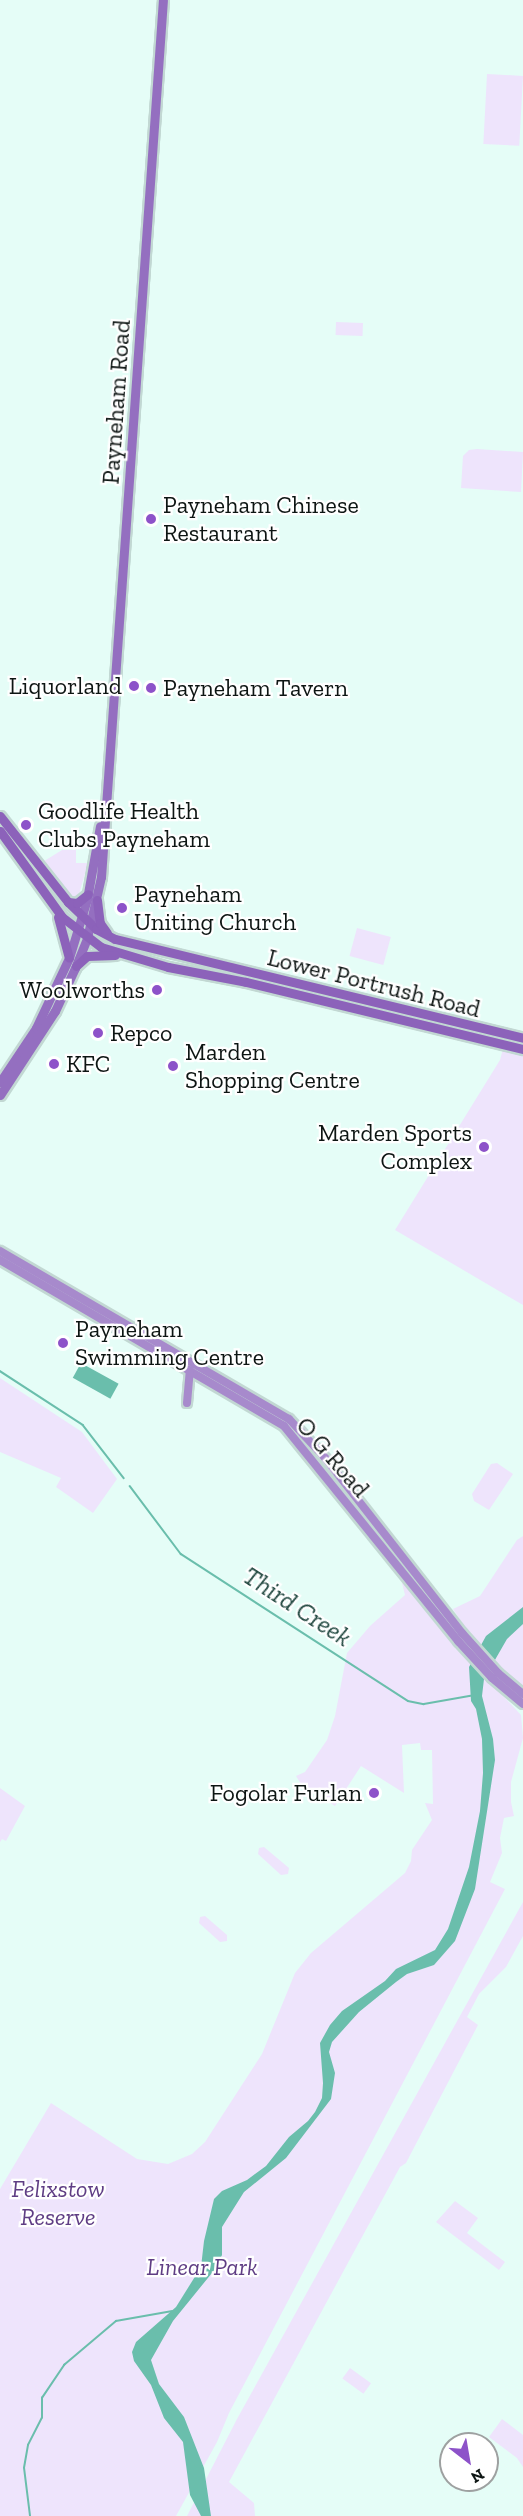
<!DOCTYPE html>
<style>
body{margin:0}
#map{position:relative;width:523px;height:2516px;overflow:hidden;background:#e5fdf7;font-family:"Zilla Slab",serif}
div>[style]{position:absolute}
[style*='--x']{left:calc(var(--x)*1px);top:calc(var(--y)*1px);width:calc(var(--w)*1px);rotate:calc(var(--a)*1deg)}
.green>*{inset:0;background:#eee4fc;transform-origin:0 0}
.water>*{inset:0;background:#6abeac;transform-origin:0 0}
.stream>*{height:1.5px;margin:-0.75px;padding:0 0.75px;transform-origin:0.75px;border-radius:0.75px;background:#6abeac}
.roads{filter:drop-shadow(2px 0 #c2d8d3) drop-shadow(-2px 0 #c2d8d3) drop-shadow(0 2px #c2d8d3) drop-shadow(0 -2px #c2d8d3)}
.secondary>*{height:8px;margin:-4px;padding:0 4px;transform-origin:4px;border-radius:4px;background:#a78acc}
.primary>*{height:9px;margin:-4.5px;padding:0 4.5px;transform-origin:4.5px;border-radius:4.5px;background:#946fc0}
.trunk>*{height:9px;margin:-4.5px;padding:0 4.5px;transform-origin:4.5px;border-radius:4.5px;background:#8c62ba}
.dots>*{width:16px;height:16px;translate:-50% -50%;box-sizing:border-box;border:3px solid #fff;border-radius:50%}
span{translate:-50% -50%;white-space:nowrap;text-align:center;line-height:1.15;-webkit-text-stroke:4.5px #fff;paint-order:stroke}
.street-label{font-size:24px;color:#0d1513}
.poi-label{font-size:24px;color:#0d1513}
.left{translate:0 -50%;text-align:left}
.right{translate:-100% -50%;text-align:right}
.park-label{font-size:24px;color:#5f3d84;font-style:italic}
.water-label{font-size:26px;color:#20473f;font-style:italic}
.north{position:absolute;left:439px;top:2432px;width:60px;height:60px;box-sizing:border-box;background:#fff;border:2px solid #9ea1a1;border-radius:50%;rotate:149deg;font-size:16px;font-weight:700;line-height:24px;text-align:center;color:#0d1513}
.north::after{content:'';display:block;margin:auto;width:21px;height:27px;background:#8d52c9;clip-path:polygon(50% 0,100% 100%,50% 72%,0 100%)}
</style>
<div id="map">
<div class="green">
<i style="left:487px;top:74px;width:36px;height:70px;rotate:3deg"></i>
<i style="left:336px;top:322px;width:27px;height:13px;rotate:2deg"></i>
<i style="clip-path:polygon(477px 449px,523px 452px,521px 492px,461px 488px,463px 456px,469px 450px)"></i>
<i style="clip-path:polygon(62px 850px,76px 850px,76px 863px,88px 863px,78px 898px,70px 899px,41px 863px)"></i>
<i style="left:357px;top:928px;width:35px;height:29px;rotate:15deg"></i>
<i style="clip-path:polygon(504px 1045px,523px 1049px,523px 1305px,395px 1230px,500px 1060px)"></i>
<i style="clip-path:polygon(0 1378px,82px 1432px,117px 1479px,93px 1513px,56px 1487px,61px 1478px,0 1452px)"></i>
<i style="clip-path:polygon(497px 1463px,513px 1474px,489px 1510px,474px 1501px,472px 1494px,491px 1464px)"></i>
<i style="clip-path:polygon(523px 1536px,523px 1686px,504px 1671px,468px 1632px,453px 1609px,480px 1596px,517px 1540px)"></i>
<i style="clip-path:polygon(405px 1580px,435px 1623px,521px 1715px,523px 1738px,511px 1782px,511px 1802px,514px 1816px,504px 1818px,500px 1838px,502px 1853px,490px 1882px,505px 1889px,229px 2413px,217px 2442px,176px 2516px,0 2516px,0 2189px,51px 2103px,137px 2159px,168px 2164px,192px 2154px,205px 2142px,262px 2054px,295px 1973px,311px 1953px,405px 1873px,411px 1861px,412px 1850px,432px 1820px,425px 1803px,433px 1804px,432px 1750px,421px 1750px,420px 1743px,402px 1745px,404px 1793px,361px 1766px,335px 1806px,301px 1784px,296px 1776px,305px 1772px,327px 1740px,335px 1716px,347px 1653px,370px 1626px,405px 1595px,402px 1583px)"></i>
<i style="clip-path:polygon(0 1788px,25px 1806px,6px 1841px,2px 1839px,0 1842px)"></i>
<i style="clip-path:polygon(264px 1847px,289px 1868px,288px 1874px,281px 1875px,258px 1854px,259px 1848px)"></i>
<i style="clip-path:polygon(523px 1902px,523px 1936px,506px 1967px,479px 1994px,467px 2017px,478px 2025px,406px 2163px,400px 2167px,229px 2482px,254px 2503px,255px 2516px,187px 2516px,237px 2419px)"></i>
<i style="clip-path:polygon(205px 1916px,227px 1935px,227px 1941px,220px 1942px,199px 1923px,200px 1917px)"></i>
<i style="clip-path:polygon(455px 2201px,478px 2218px,467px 2233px,505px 2262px,499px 2270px,436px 2222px)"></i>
<i style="left:350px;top:2368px;width:26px;height:13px;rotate:36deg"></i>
<i style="clip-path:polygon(502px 2419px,523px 2435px,523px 2467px,517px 2458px,489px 2437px)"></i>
</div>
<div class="water">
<i style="left:81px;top:1363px;width:43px;height:17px;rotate:29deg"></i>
<i style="clip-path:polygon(523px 1607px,523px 1624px,507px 1639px,484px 1679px,482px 1696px,493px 1739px,495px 1760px,475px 1889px,455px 1941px,434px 1965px,407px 1974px,396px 1982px,359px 2012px,332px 2042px,329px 2052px,335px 2073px,331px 2099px,286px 2158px,244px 2192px,222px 2227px,222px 2255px,216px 2268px,173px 2321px,151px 2360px,159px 2384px,184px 2417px,204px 2468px,211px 2516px,201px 2516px,190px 2495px,183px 2442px,164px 2418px,151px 2385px,134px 2361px,132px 2352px,136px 2342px,176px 2307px,201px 2267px,204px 2241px,214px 2199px,222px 2191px,247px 2180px,266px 2166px,289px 2137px,308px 2121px,315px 2112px,322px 2098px,323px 2083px,320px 2043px,330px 2025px,342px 2011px,385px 1981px,396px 1969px,435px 1950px,448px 1929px,469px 1867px,480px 1811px,483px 1773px,482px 1739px,476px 1709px,471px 1701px,469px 1667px,486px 1636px)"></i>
</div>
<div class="stream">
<i style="--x:0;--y:1371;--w:99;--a:33"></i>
<i style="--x:83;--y:1425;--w:67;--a:52.3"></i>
<i style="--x:130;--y:1486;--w:85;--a:53.1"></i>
<i style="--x:181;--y:1554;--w:270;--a:32.9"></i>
<i style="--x:408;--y:1701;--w:16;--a:11"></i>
<i style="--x:424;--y:1704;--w:47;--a:-9.9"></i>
<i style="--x:30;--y:2516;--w:48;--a:-97.1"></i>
<i style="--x:24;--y:2468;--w:23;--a:-80"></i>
<i style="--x:28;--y:2445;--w:30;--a:-63"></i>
<i style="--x:42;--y:2418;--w:20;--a:-90"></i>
<i style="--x:42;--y:2398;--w:40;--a:-56"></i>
<i style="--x:64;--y:2365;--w:68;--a:-40.2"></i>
<i style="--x:116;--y:2321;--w:57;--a:-10.1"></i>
</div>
<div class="roads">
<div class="secondary">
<i style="--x:0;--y:1251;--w:334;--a:30.2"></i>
<i style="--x:289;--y:1419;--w:54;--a:47.2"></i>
<i style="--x:326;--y:1459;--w:221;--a:52"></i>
<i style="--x:462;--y:1633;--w:54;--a:48"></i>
<i style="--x:498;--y:1673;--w:33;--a:40"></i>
<i style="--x:0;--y:1260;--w:329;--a:30.3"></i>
<i style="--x:284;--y:1426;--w:277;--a:51"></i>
<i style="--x:458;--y:1641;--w:50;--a:47.4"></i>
<i style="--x:492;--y:1678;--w:40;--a:40"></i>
<i style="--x:187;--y:1403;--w:33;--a:-85"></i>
</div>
<div class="primary">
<i style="--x:0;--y:1082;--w:65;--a:-56.3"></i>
<i style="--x:36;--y:1028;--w:77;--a:-64.8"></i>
<i style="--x:69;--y:958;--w:62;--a:-73"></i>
<i style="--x:87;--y:899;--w:74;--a:-79.9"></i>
<i style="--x:0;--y:1095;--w:100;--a:-56.8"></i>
<i style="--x:55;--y:1011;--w:47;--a:-65.1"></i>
<i style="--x:75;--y:968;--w:32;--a:-68"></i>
<i style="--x:87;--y:938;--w:63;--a:-77.1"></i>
<i style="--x:101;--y:877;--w:879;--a:-85.96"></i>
</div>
<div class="trunk">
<i style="--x:0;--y:816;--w:110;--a:51.7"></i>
<i style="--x:68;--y:902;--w:39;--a:44"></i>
<i style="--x:96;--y:929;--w:21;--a:28"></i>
<i style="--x:115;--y:939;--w:420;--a:13.6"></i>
<i style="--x:0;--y:831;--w:106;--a:54.2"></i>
<i style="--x:62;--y:917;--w:49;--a:37.6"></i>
<i style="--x:101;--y:947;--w:70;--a:16.6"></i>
<i style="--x:168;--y:967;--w:79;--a:10.9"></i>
<i style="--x:246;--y:982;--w:285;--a:13.6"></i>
<i style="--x:97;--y:900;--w:23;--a:83"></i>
<i style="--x:100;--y:923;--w:12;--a:55"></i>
<i style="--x:68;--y:902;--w:9;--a:6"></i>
<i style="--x:77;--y:903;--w:14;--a:-39"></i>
<i style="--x:58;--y:917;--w:42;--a:75"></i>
<i style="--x:76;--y:966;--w:15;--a:-42"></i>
<i style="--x:87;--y:956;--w:28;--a:-2"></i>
</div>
</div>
<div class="dots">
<i style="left:151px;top:519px;background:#8d52c9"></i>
<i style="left:134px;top:686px;background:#8d52c9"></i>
<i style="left:151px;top:688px;background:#8d52c9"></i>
<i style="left:26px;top:825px;background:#8d52c9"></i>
<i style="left:122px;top:908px;background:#8d52c9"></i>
<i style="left:157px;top:990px;background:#8d52c9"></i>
<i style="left:98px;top:1033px;background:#8d52c9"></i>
<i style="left:54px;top:1064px;background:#8d52c9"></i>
<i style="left:173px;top:1066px;background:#8d52c9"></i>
<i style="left:484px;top:1147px;background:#8d52c9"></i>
<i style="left:63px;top:1343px;background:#8d52c9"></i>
<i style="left:374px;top:1793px;background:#8d52c9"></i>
</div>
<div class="street-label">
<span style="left:116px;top:402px;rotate:-86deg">Payneham Road</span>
<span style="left:374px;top:983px;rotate:14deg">Lower Portrush Road</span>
<span style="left:333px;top:1457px;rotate:49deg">O G Road</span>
</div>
<div class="poi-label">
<span class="left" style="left:163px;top:519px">Payneham Chinese<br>Restaurant</span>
<span class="right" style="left:122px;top:686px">Liquorland</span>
<span class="left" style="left:163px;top:688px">Payneham Tavern</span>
<span class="left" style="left:38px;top:825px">Goodlife Health<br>Clubs Payneham</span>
<span class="left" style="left:134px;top:908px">Payneham<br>Uniting Church</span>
<span class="right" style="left:145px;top:990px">Woolworths</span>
<span class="left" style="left:110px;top:1033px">Repco</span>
<span class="left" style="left:185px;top:1066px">Marden<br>Shopping Centre</span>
<span class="left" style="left:66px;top:1064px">KFC</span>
<span class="right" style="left:472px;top:1147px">Marden Sports<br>Complex</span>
<span class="left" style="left:75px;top:1343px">Payneham<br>Swimming Centre</span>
<span class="right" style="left:362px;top:1793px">Fogolar Furlan</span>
</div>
<div class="park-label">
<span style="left:58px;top:2203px">Felixstow<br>Reserve</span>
<span style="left:202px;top:2267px">Linear Park</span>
</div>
<div class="water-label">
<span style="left:297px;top:1607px;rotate:33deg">Third Creek</span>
</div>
<div class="north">N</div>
</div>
